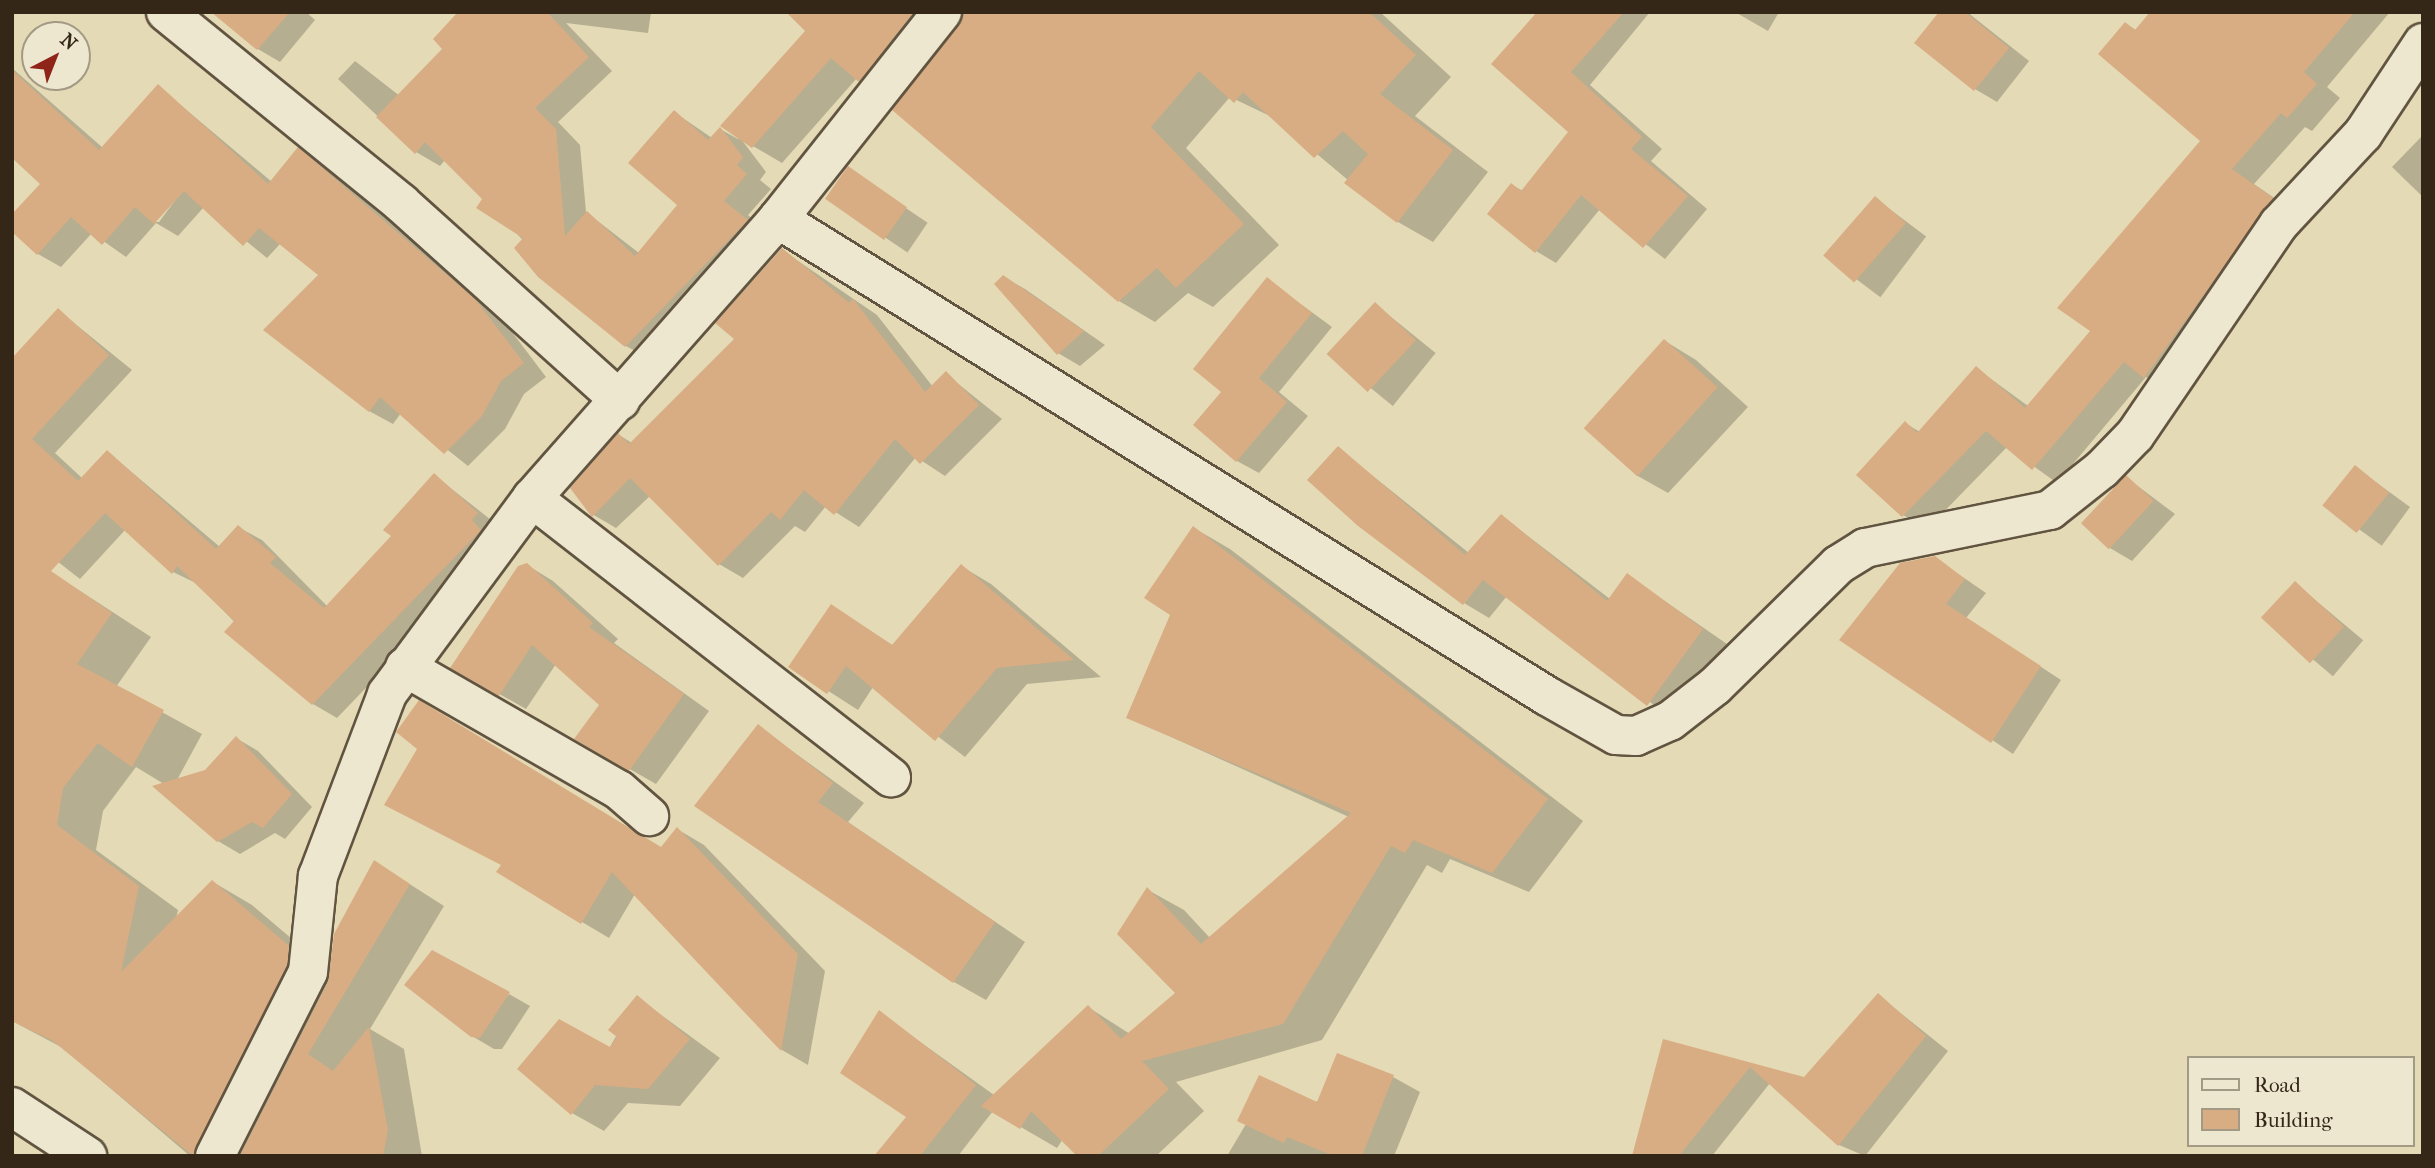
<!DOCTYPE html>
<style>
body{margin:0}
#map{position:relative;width:2435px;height:1168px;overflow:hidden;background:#e4dab6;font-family:"IM FELL French Canon",serif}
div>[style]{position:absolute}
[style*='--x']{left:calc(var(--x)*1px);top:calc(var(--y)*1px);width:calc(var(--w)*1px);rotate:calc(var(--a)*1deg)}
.shadow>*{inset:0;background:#0003;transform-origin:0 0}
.building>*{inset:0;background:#d9ad83;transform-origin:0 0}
.roads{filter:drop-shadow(2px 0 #615440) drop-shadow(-2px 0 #615440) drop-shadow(0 2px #615440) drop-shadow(0 -2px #615440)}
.minor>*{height:38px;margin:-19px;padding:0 19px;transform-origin:19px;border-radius:19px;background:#ede7d0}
.tertiary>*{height:38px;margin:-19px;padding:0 19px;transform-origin:19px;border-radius:19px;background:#ede7d0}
span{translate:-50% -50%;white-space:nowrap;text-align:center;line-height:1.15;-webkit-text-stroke:7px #ede7d0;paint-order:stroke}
.frame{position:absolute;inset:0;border:14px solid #352718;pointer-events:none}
.legend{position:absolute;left:2187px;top:1056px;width:228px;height:91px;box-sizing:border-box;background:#ede7d0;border:2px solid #a39a86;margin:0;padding:9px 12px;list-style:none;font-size:21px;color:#352718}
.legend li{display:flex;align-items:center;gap:14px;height:35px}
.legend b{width:35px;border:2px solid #a39a86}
.north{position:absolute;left:21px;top:21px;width:70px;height:70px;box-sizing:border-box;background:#ede7d0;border:2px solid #a39a86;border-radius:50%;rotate:42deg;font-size:19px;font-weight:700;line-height:28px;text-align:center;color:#352718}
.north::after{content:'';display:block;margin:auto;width:24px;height:32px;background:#8f2418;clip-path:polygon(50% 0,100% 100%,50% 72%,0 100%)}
</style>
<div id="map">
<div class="shadow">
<i style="clip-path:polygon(245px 12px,306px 12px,315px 20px,280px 62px,258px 49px)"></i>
<i style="clip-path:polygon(460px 12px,651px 12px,648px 33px,566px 23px,612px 71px,558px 122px,580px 145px,586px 212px,639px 253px,680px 205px,674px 112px,712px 138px,720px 129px,738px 139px,807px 30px,789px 12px,944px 12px,889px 98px,857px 78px,782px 163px,741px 139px,766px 172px,760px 180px,771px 189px,748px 215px,771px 235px,651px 360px,626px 346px,445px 160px,440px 166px,416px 152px,338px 79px,355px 61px,437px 125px,445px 49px,435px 39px)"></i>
<i style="clip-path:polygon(970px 12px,1380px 12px,1451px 77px,1415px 116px,1488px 172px,1433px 242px,1398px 222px,1274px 118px,1230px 97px,1186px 148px,1279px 245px,1213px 307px,1188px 293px,1155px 322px,1119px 301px)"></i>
<i style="clip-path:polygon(1558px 12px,1650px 12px,1590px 85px,1662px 149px,1651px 161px,1707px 209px,1665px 259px,1600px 209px,1556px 263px,1536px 251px,1512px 185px,1523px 191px,1570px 132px)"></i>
<i style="clip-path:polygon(1735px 12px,1779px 12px,1768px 31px)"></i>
<i style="clip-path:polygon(1941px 12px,1967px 12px,2029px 61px,1997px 102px,1975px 89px)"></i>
<i style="clip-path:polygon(2152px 12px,2390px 12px,2327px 87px,2340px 98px,2312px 131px,2305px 127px,2254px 184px,2296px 213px,2169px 390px,2146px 377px,2057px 483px,2007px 447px,1927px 529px,1903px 515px,1905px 423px,1920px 432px,1976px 368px,2028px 406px,2092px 331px,2202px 141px,2126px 24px,2136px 30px)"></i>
<i style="clip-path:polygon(evenodd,12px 68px,103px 148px,158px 86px,272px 182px,298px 150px,321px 163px,499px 315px,546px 377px,524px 394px,505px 429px,468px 466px,401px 413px,393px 424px,369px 411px,321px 275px,281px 243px,267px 258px,204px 207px,178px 236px,156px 223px,126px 257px,92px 233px,61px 267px,38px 254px,12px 230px,42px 183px,12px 156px,12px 68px,188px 183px,159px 222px,154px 222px,188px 183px)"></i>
<i style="clip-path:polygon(2423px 135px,2423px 197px,2392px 167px)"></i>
<i style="left:848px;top:169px;width:96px;height:36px;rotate:34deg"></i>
<i style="left:1875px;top:198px;width:64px;height:76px;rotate:37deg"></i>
<i style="clip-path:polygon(782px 250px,877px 315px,933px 387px,946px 374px,1002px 419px,945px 476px,916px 457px,859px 527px,826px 506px,805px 532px,795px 526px,743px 578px,719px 564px,650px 496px,616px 528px,592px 514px,619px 435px,632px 443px,737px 338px)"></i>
<i style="clip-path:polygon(1003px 277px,1025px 289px,1105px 345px,1080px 366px,1058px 353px)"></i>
<i style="clip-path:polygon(1268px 280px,1332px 327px,1279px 392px,1308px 416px,1259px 473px,1237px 461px,1224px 391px)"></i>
<i style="left:1375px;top:304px;width:78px;height:68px;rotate:39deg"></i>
<i style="clip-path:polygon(58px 310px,132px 370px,55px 453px,82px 478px,108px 452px,220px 547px,238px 527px,262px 540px,328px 607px,393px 536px,434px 475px,500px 527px,504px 544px,337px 718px,313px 704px,198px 584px,173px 572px,126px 529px,80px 579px,12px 526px)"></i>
<i style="clip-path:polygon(1665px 341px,1696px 360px,1748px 407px,1668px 493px,1636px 475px)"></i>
<i style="clip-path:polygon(1338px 448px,1469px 553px,1502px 516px,1610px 599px,1627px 575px,1727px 644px,1673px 719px,1507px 596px,1489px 618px,1464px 603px)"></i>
<i style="left:2355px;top:467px;width:68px;height:48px;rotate:36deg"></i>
<i style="clip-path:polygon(2127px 478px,2175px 514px,2132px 561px,2110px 548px)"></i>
<i style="clip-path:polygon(1194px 528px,1230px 549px,1583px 821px,1529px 892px,1450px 859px,1442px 873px,1427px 865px,1322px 1040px,1176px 1082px,1204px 1111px,1156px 1156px,1080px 1156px,1063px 1139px,1057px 1148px,993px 1111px,958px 1156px,876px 1156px,909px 1117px,880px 1013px,994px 1095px,1088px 1007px,1130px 1034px,1177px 993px,1148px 890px,1184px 910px,1210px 938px,1349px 817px,1129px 718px,1172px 614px)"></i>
<i style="clip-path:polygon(1935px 558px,1986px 593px,1966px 618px,2061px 680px,2013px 754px,1842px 639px)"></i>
<i style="clip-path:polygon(31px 559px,151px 637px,116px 687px,202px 734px,177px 780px,206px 772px,236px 738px,258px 751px,312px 807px,285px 839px,275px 833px,240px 854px,218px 841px,164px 784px,136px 767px,103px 811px,96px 850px,178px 910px,176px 919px,213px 882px,252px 905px,331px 972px,375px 862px,444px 906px,370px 1029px,404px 1049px,422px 1156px,190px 1156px,63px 1048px,12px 1021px)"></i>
<i style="clip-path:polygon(527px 565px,553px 581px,618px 639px,614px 643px,709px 711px,656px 784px,577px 739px,601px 705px,556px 664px,526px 709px,452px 667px)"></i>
<i style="clip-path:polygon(961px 566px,991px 584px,1101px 677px,1027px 684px,965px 757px,873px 687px,858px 710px,791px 667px,832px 606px,894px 646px)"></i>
<i style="left:2295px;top:583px;width:89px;height:47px;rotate:40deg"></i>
<i style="clip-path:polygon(759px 727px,864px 803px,848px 822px,1025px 942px,986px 1000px,954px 982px)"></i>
<i style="clip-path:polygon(677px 829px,704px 845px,825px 971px,808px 1065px,782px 1050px,635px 894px,609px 938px,498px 872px,662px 848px)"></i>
<i style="clip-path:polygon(509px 994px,530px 1006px,502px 1049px,494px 1049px,472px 1036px)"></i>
<i style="clip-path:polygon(1878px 995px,1948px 1051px,1865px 1156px,1839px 1145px,1770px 1083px,1712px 1156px,1634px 1156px,1664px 1041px,1805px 1079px)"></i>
<i style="clip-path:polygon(638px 998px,720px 1058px,680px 1106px,628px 1103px,604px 1131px,572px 1113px)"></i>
<i style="clip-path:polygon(1393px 1077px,1420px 1092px,1394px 1156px,1227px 1156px,1246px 1124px)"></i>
</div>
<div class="building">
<i style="clip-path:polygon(211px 12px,290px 12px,257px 50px)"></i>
<i style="clip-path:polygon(547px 12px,589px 57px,535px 108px,556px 129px,565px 236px,587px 211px,635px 256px,677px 205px,628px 163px,674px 110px,708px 140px,720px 127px,743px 157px,737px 165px,747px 174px,724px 201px,748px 220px,625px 347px,538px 277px,514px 248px,523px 238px,476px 208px,482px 199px,425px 142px,415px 154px,376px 117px,442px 49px,433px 39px,457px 13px)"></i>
<i style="clip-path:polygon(786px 12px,914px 12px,859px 82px,831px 58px,752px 148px,720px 126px,805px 31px)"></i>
<i style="clip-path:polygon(963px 12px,1369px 12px,1416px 55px,1380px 94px,1453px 150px,1397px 223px,1344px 183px,1368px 154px,1343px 131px,1314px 158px,1243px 92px,1234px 103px,1199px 71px,1151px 127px,1244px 224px,1176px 288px,1157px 268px,1118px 302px,892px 110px)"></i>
<i style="clip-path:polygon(1537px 12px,1624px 12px,1571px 72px,1642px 137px,1631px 149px,1688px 196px,1643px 248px,1581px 195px,1535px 253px,1487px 214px,1511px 183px,1521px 191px,1568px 132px,1491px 64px)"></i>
<i style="clip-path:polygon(1939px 12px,1965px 12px,2009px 48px,1974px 91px,1914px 43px)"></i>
<i style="clip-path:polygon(2150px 12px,2355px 12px,2304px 72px,2317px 84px,2287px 118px,2281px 113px,2232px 169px,2273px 198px,2144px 378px,2124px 362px,2032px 470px,1986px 431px,1902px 517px,1856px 475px,1905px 421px,1917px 433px,1976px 366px,2025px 408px,2090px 331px,2057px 308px,2200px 141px,2098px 54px,2125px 22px,2135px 30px)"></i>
<i style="clip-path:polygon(12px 70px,99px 150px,158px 84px,268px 184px,298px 147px,475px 299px,524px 363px,501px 381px,482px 416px,444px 454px,380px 397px,369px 412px,263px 330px,318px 275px,259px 228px,243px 246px,184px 191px,154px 224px,135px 207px,102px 245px,71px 217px,37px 255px,12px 232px,12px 214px,40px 184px,12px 158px)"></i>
<i style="left:848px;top:166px;width:72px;height:40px;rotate:35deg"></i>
<i style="left:1875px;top:196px;width:41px;height:79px;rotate:41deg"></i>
<i style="clip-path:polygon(782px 248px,849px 303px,853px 299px,925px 392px,946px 371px,979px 405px,920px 464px,895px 439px,834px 515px,804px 490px,780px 520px,771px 512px,718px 566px,630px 478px,592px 517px,570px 488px,618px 433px,629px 444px,734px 339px,715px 323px)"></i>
<i style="clip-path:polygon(1003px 275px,1084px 331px,1057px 355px,994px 284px)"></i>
<i style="clip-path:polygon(1267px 277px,1312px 313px,1259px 378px,1287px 402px,1236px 462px,1193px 425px,1221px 392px,1193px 369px)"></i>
<i style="left:1375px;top:302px;width:56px;height:71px;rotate:43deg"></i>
<i style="clip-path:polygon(58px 308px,109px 355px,32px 439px,78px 481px,107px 450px,216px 549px,238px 525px,276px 557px,270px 563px,324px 608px,391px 536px,383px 530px,434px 473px,478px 513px,472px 520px,481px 530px,312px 705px,224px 632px,234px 621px,177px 566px,172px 574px,105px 513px,51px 571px,112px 613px,77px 664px,164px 710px,132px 767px,98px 743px,63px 788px,57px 825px,139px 886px,121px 972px,212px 880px,289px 946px,287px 966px,193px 1156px,53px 1041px,12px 1021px,12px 358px)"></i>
<i style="left:1664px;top:339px;width:72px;height:120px;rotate:42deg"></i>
<i style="clip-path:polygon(1338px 446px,1465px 555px,1501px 514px,1607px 601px,1627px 573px,1703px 629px,1647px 706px,1483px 580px,1463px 605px,1358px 526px,1307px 480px)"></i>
<i style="left:2355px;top:465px;width:44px;height:52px;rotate:39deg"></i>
<i style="left:2126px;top:475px;width:38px;height:66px;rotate:43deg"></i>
<i style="clip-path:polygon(1193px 526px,1548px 799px,1492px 873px,1413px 840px,1405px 853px,1391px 846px,1283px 1024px,1142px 1061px,1169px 1089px,1098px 1156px,1077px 1156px,1031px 1111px,1020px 1129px,981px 1106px,1088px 1005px,1121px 1039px,1175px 993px,1117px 934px,1147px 887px,1201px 944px,1351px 813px,1126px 718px,1170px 615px,1144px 598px)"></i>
<i style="clip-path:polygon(1935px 556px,1965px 579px,1946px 604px,2041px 666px,1991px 743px,1839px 640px,1900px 563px)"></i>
<i style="clip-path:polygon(527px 563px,593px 623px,589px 627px,684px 694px,629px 771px,574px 739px,599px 705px,532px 645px,499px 696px,450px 668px,518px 566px)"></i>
<i style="clip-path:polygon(961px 564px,1074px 660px,997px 668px,935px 741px,846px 666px,827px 694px,788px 667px,831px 604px,892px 645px)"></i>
<i style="left:2295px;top:581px;width:67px;height:50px;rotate:43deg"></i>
<i style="clip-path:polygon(419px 700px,661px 847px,677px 827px,798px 954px,781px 1051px,612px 872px,581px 924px,496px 872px,501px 865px,384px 805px,417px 749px,396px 732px)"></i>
<i style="clip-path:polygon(758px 724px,833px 783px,818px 802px,995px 922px,953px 983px,694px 806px)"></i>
<i style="clip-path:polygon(236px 736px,292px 794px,263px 828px,252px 822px,217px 842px,152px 786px,205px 770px)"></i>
<i style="clip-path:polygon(374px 860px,410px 884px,308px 1054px,333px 1071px,369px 1027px,388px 1130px,383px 1156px,240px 1156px,328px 982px,334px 934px)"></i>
<i style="clip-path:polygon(432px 950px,510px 992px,480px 1038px,471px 1037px,404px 985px)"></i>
<i style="clip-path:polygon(1878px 993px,1926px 1036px,1838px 1146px,1750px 1067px,1679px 1156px,1632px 1156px,1663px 1039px,1804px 1077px)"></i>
<i style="clip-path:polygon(637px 995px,690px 1039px,648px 1089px,595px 1085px,571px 1115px,517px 1069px,559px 1019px,610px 1047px,617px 1037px,608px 1030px)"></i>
<i style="clip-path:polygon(879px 1010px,976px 1085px,920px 1156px,874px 1156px,906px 1117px,840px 1073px)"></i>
<i style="clip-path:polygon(1337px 1053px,1394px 1075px,1362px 1156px,1334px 1156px,1287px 1137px,1284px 1143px,1237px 1121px,1259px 1075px,1317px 1102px)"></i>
</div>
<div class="roads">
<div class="minor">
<i style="--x:166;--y:12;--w:303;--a:39.1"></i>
<i style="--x:401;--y:203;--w:295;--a:42"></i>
<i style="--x:778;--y:219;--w:905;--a:31.81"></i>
<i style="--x:1547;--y:696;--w:79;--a:29.5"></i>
<i style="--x:1616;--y:735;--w:20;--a:3"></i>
<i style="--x:1636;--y:736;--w:37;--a:-24"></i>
<i style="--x:1670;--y:721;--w:57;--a:-37.9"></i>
<i style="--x:1715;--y:686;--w:173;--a:-44.5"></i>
<i style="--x:1838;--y:565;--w:32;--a:-32"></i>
<i style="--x:1865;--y:548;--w:189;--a:-11.6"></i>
<i style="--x:2050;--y:510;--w:66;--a:-38.3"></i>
<i style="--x:2102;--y:469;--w:47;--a:-45.9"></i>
<i style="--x:2135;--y:435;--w:255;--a:-55.7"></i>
<i style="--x:2279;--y:224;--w:123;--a:-47"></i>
<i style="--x:2363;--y:134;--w:109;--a:-56.6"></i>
<i style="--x:532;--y:498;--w:455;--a:37.9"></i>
<i style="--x:405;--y:667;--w:247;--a:29.9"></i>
<i style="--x:619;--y:790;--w:40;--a:41"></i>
<i style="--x:215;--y:1156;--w:206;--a:-63.2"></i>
<i style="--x:308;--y:972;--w:97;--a:-84.1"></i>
<i style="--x:318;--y:876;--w:195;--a:-69.2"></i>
<i style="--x:387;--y:694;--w:244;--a:-53.5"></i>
<i style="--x:532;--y:498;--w:372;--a:-48.6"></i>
<i style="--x:778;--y:219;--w:264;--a:-51.6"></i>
</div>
<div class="tertiary">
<i style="--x:12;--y:1107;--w:90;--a:33.2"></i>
</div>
</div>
<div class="frame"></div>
<ul class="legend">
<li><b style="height:9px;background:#ede7d0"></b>Road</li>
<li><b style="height:19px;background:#d9ad83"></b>Building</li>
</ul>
<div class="north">N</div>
</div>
